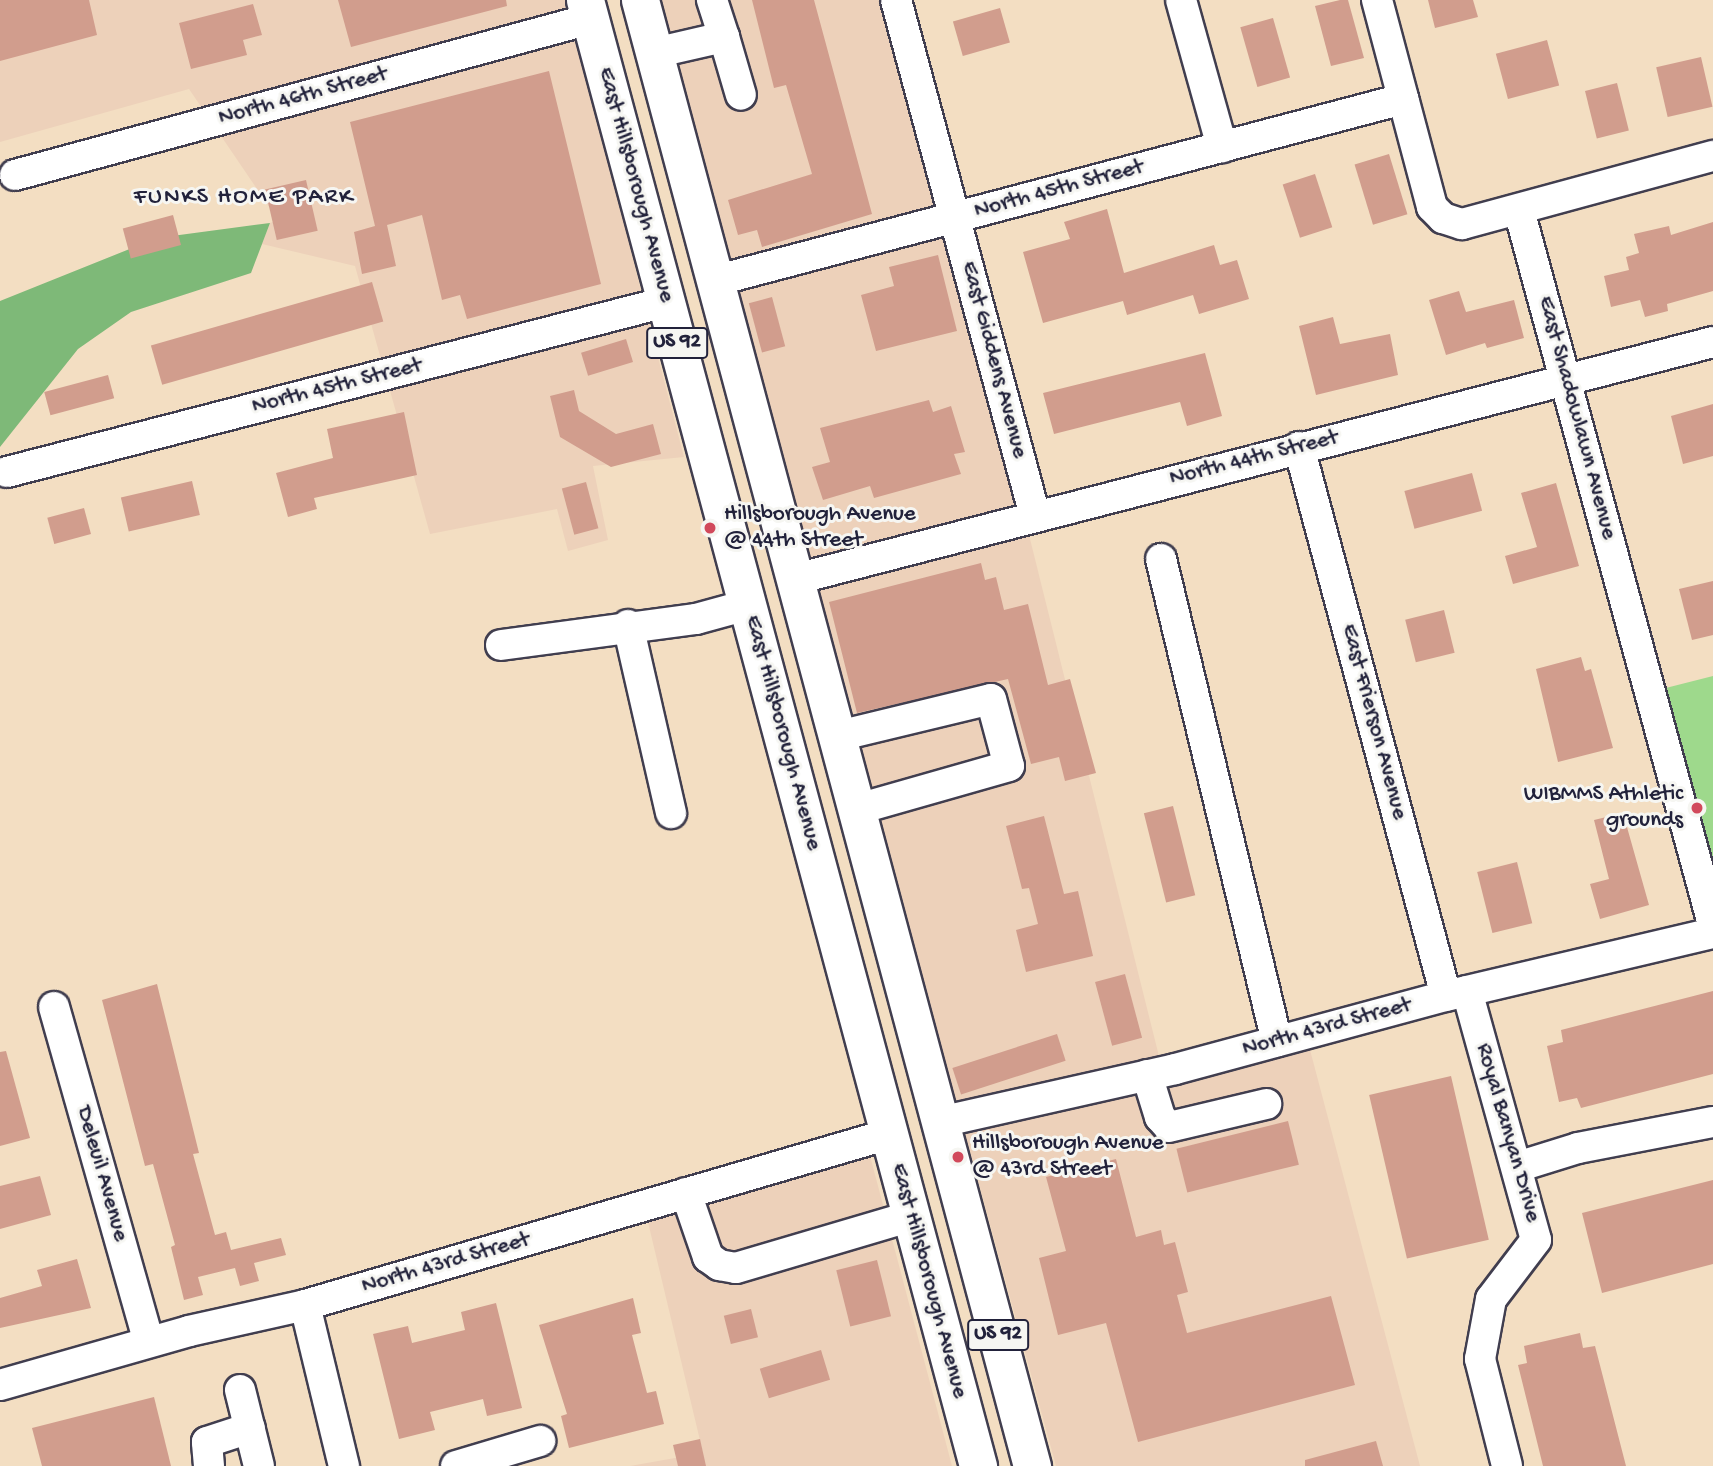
<!DOCTYPE html>
<style>
body{margin:0}
#map{position:relative;width:1713px;height:1466px;overflow:hidden;background:#f3dec2;font-family:"Gochi Hand",sans-serif}
div>[style]{position:absolute}
[style*='--x']{left:calc(var(--x)*1px);top:calc(var(--y)*1px);width:calc(var(--w)*1px);rotate:calc(var(--a)*1deg)}
.built>*{inset:0;background:#edd1ba;transform-origin:0 0}
.green>*{inset:0;background:#9ed98c}
.forest>*{inset:0;background:#7eb978}
.building>*{inset:0;background:#d19d8d;transform-origin:0 0}
.roads{filter:drop-shadow(2px 0 #413e4f) drop-shadow(-2px 0 #413e4f) drop-shadow(0 2px #413e4f) drop-shadow(0 -2px #413e4f)}
.minor>*{height:30px;margin:-15px;padding:0 15px;transform-origin:15px;border-radius:15px;background:#fff}
.major>*{height:37px;margin:-18.5px;padding:0 18.5px;transform-origin:18.5px;border-radius:18.5px;background:#fff}
.dots>*{width:19px;height:19px;translate:-50% -50%;box-sizing:border-box;border:4px solid #f6f6f2;border-radius:50%}
span{translate:-50% -50%;white-space:nowrap;text-align:center;line-height:1.15;-webkit-text-stroke:6px #f6f6f2;paint-order:stroke}
.shield-label span{padding:2px 5px;background:#f6f6f2;border:2px solid;border-radius:5px;-webkit-text-stroke-width:0}
.shield-label{font-size:21px;color:#22223b;font-weight:700}
.street-label{font-size:23px;color:#22223b}
.poi-label{font-size:23px;color:#22223b}
.left{translate:0 -50%;text-align:left}
.right{translate:-100% -50%;text-align:right}
.neighbourhood-label{font-size:24px;color:#22223b;letter-spacing:2px}
</style>
<div id="map">
<div class="built">
<i style="clip-path:polygon(0 0,567px 0,571px 12px,204px 111px,189px 89px,0 142px)"></i>
<i style="clip-path:polygon(659px 0,882px 0,937px 209px,728px 264px)"></i>
<i style="clip-path:polygon(577px 36px,642px 295px,382px 363px,355px 266px,262px 244px,270px 223px,278px 220px,219px 133px)"></i>
<i style="left:944px;top:234px;width:284px;height:217px;rotate:75deg"></i>
<i style="clip-path:polygon(648px 319px,684px 457px,593px 466px,608px 540px,568px 551px,557px 509px,430px 534px,389px 387px)"></i>
<i style="left:1028px;top:531px;width:545px;height:219px;rotate:76deg"></i>
<i style="clip-path:polygon(1309px 1046px,1420px 1466px,1056px 1466px,964px 1129px)"></i>
<i style="clip-path:polygon(869px 1152px,952px 1466px,630px 1466px,703px 1453px,647px 1218px)"></i>
</div>
<div class="green">
<i style="clip-path:polygon(1713px 676px,1713px 924px,1650px 692px)"></i>
</div>
<div class="forest">
<i style="clip-path:polygon(270px 223px,251px 273px,131px 312px,78px 349px,0 447px,0 301px,157px 238px)"></i>
</div>
<div class="building">
<i style="clip-path:polygon(0 0,89px 0,97px 35px,0 61px)"></i>
<i style="clip-path:polygon(338px 0,506px 0,507px 6px,351px 47px)"></i>
<i style="clip-path:polygon(752px 0,814px 0,872px 214px,762px 247px,757px 230px,738px 235px,728px 200px,812px 174px,786px 85px,774px 88px)"></i>
<i style="clip-path:polygon(1340px 0,1348px 0,1364px 58px,1331px 66px,1315px 6px)"></i>
<i style="clip-path:polygon(1428px 0,1473px 0,1478px 17px,1435px 28px)"></i>
<i style="clip-path:polygon(253px 4px,262px 35px,243px 40px,247px 55px,191px 69px,179px 23px)"></i>
<i style="left:1000px;top:8px;width:36px;height:49px;rotate:74deg"></i>
<i style="left:1273px;top:18px;width:62px;height:34px;rotate:74deg"></i>
<i style="left:1547px;top:40px;width:47px;height:53px;rotate:75deg"></i>
<i style="left:1701px;top:57px;width:51px;height:46px;rotate:77deg"></i>
<i style="clip-path:polygon(549px 71px,601px 284px,467px 319px,460px 295px,442px 300px,422px 215px,387px 225px,396px 266px,362px 274px,354px 232px,375px 226px,350px 122px)"></i>
<i style="left:1617px;top:83px;width:49px;height:33px;rotate:76deg"></i>
<i style="left:1389px;top:154px;width:63px;height:36px;rotate:73deg"></i>
<i style="left:1315px;top:174px;width:56px;height:34px;rotate:72deg"></i>
<i style="left:306px;top:180px;width:52px;height:42px;rotate:77deg"></i>
<i style="clip-path:polygon(1107px 209px,1124px 273px,1214px 245px,1220px 265px,1237px 260px,1249px 299px,1199px 314px,1193px 295px,1127px 315px,1123px 301px,1043px 323px,1023px 252px,1070px 239px,1064px 222px)"></i>
<i style="left:173px;top:215px;width:31px;height:52px;rotate:75deg"></i>
<i style="clip-path:polygon(1713px 222px,1713px 291px,1667px 304px,1668px 311px,1645px 317px,1640px 300px,1611px 307px,1604px 276px,1629px 270px,1626px 257px,1639px 253px,1634px 234px,1669px 226px,1671px 235px)"></i>
<i style="clip-path:polygon(938px 255px,957px 331px,876px 351px,861px 295px,894px 286px,889px 267px)"></i>
<i style="left:372px;top:282px;width:41px;height:230px;rotate:74deg"></i>
<i style="clip-path:polygon(1459px 291px,1466px 312px,1514px 300px,1524px 338px,1487px 348px,1485px 343px,1446px 355px,1429px 300px)"></i>
<i style="left:772px;top:297px;width:51px;height:24px;rotate:75deg"></i>
<i style="clip-path:polygon(1333px 317px,1340px 344px,1390px 334px,1398px 375px,1316px 395px,1299px 326px)"></i>
<i style="left:626px;top:339px;width:24px;height:47px;rotate:73deg"></i>
<i style="clip-path:polygon(1205px 353px,1222px 416px,1187px 426px,1180px 402px,1054px 434px,1043px 393px)"></i>
<i style="left:108px;top:375px;width:24px;height:66px;rotate:75deg"></i>
<i style="clip-path:polygon(574px 390px,579px 411px,616px 434px,653px 424px,661px 454px,611px 467px,560px 437px,550px 396px)"></i>
<i style="clip-path:polygon(929px 400px,933px 412px,951px 406px,965px 452px,954px 454px,961px 474px,874px 498px,870px 486px,823px 500px,812px 467px,830px 462px,820px 428px)"></i>
<i style="clip-path:polygon(1713px 404px,1713px 456px,1683px 464px,1671px 416px)"></i>
<i style="clip-path:polygon(404px 412px,417px 475px,314px 498px,317px 509px,288px 517px,276px 473px,333px 458px,327px 429px)"></i>
<i style="left:1472px;top:473px;width:39px;height:70px;rotate:75deg"></i>
<i style="left:192px;top:481px;width:35px;height:73px;rotate:77deg"></i>
<i style="left:586px;top:482px;width:48px;height:25px;rotate:75deg"></i>
<i style="clip-path:polygon(1556px 483px,1579px 566px,1513px 584px,1505px 556px,1537px 547px,1521px 493px)"></i>
<i style="left:84px;top:508px;width:27px;height:38px;rotate:75deg"></i>
<i style="clip-path:polygon(981px 563px,985px 580px,996px 577px,1004px 610px,1028px 604px,1048px 685px,1070px 679px,1096px 773px,1065px 781px,1059px 757px,1031px 764px,1008px 679px,857px 713px,829px 602px)"></i>
<i style="clip-path:polygon(1713px 581px,1713px 635px,1692px 640px,1679px 589px)"></i>
<i style="left:1444px;top:610px;width:44px;height:40px;rotate:76deg"></i>
<i style="clip-path:polygon(1581px 657px,1585px 671px,1591px 669px,1613px 748px,1558px 762px,1536px 669px)"></i>
<i style="left:1173px;top:806px;width:92px;height:30px;rotate:76deg"></i>
<i style="clip-path:polygon(1623px 813px,1649px 905px,1600px 919px,1590px 884px,1609px 879px,1594px 820px)"></i>
<i style="clip-path:polygon(1044px 816px,1064px 894px,1078px 891px,1093px 956px,1026px 972px,1016px 930px,1038px 924px,1029px 888px,1022px 889px,1006px 826px)"></i>
<i style="left:1517px;top:862px;width:63px;height:41px;rotate:76deg"></i>
<i style="left:1125px;top:974px;width:66px;height:31px;rotate:75deg"></i>
<i style="clip-path:polygon(157px 984px,199px 1153px,193px 1154px,215px 1235px,226px 1232px,231px 1250px,281px 1238px,286px 1255px,254px 1263px,259px 1281px,240px 1286px,235px 1268px,198px 1277px,203px 1295px,184px 1300px,171px 1247px,175px 1245px,153px 1164px,145px 1166px,102px 1000px)"></i>
<i style="clip-path:polygon(1713px 991px,1713px 1074px,1581px 1108px,1577px 1098px,1559px 1102px,1547px 1046px,1563px 1042px,1561px 1030px)"></i>
<i style="left:1057px;top:1034px;width:28px;height:110px;rotate:72deg"></i>
<i style="clip-path:polygon(6px 1051px,30px 1138px,0 1146px,0 1052px)"></i>
<i style="left:1451px;top:1076px;width:168px;height:84px;rotate:77deg"></i>
<i style="left:1288px;top:1121px;width:45px;height:115px;rotate:76deg"></i>
<i style="clip-path:polygon(1116px 1159px,1136px 1237px,1161px 1230px,1164px 1245px,1175px 1242px,1188px 1292px,1177px 1295px,1187px 1333px,1331px 1296px,1355px 1385px,1138px 1442px,1106px 1323px,1058px 1335px,1039px 1258px,1066px 1251px,1046px 1177px)"></i>
<i style="clip-path:polygon(40px 1176px,51px 1215px,0 1229px,0 1186px)"></i>
<i style="clip-path:polygon(1713px 1180px,1713px 1264px,1602px 1293px,1582px 1213px)"></i>
<i style="clip-path:polygon(77px 1259px,91px 1308px,0 1328px,0 1298px,42px 1286px,37px 1270px)"></i>
<i style="left:877px;top:1260px;width:58px;height:42px;rotate:76deg"></i>
<i style="clip-path:polygon(633px 1298px,641px 1333px,632px 1335px,647px 1393px,656px 1391px,664px 1424px,569px 1448px,561px 1416px,567px 1414px,539px 1325px)"></i>
<i style="clip-path:polygon(496px 1303px,522px 1408px,487px 1416px,483px 1399px,430px 1412px,435px 1430px,399px 1439px,373px 1334px,408px 1326px,412px 1343px,465px 1330px,461px 1312px)"></i>
<i style="left:751px;top:1309px;width:29px;height:28px;rotate:76deg"></i>
<i style="clip-path:polygon(1580px 1333px,1583px 1348px,1595px 1346px,1626px 1466px,1543px 1466px,1518px 1365px,1527px 1363px,1524px 1346px)"></i>
<i style="left:821px;top:1350px;width:31px;height:64px;rotate:73deg"></i>
<i style="clip-path:polygon(154px 1397px,171px 1466px,42px 1466px,32px 1428px)"></i>
<i style="clip-path:polygon(700px 1439px,706px 1466px,678px 1466px,673px 1445px)"></i>
<i style="clip-path:polygon(1376px 1441px,1383px 1466px,1305px 1466px,1305px 1460px)"></i>
</div>
<div class="roads">
<div class="minor">
<i style="--x:896;--y:0;--w:534;--a:74.92"></i>
<i style="--x:1181;--y:0;--w:153;--a:74.4"></i>
<i style="--x:1377;--y:0;--w:214;--a:75.1"></i>
<i style="--x:1432;--y:207;--w:16;--a:45"></i>
<i style="--x:1443;--y:218;--w:20;--a:18"></i>
<i style="--x:1462;--y:224;--w:260;--a:-15.2"></i>
<i style="--x:724;--y:37;--w:60;--a:73.7"></i>
<i style="--x:654;--y:53;--w:72;--a:-12.9"></i>
<i style="--x:724;--y:37;--w:39;--a:-108"></i>
<i style="--x:15;--y:175;--w:596;--a:-15.18"></i>
<i style="--x:1519;--y:210;--w:740;--a:74.8"></i>
<i style="--x:714;--y:281;--w:713;--a:-14.8"></i>
<i style="--x:1299;--y:447;--w:568;--a:75.01"></i>
<i style="--x:7;--y:472;--w:681;--a:-14.47"></i>
<i style="--x:1161;--y:559;--w:496;--a:76.5"></i>
<i style="--x:796;--y:579;--w:947;--a:-14.49"></i>
<i style="--x:628;--y:625;--w:193;--a:77.1"></i>
<i style="--x:501;--y:645;--w:197;--a:-7.6"></i>
<i style="--x:696;--y:619;--w:53;--a:-15.4"></i>
<i style="--x:838;--y:736;--w:157;--a:-13.6"></i>
<i style="--x:991;--y:699;--w:69;--a:75"></i>
<i style="--x:1009;--y:766;--w:157;--a:164.1"></i>
<i style="--x:1467;--y:991;--w:258;--a:74.5"></i>
<i style="--x:1536;--y:1240;--w:74;--a:127.3"></i>
<i style="--x:1491;--y:1299;--w:61;--a:100.4"></i>
<i style="--x:1480;--y:1359;--w:110;--a:75.8"></i>
<i style="--x:54;--y:1007;--w:348;--a:74.2"></i>
<i style="--x:1147;--y:1075;--w:44;--a:72.8"></i>
<i style="--x:1160;--y:1117;--w:13;--a:48"></i>
<i style="--x:1169;--y:1127;--w:100;--a:-13.3"></i>
<i style="--x:940;--y:1122;--w:241;--a:-12.7"></i>
<i style="--x:1175;--y:1069;--w:281;--a:-15.1"></i>
<i style="--x:1446;--y:996;--w:274;--a:-13.3"></i>
<i style="--x:1517;--y:1167;--w:64;--a:-17.3"></i>
<i style="--x:1578;--y:1148;--w:137;--a:-10.9"></i>
<i style="--x:686;--y:1193;--w:68;--a:71"></i>
<i style="--x:708;--y:1257;--w:14;--a:36"></i>
<i style="--x:719;--y:1265;--w:17;--a:10"></i>
<i style="--x:736;--y:1268;--w:183;--a:-16.5"></i>
<i style="--x:305;--y:1305;--w:166;--a:76.4"></i>
<i style="--x:0;--y:1385;--w:197;--a:-15.9"></i>
<i style="--x:189;--y:1331;--w:119;--a:-12.6"></i>
<i style="--x:305;--y:1305;--w:609;--a:-16.32"></i>
<i style="--x:240;--y:1390;--w:78;--a:76"></i>
<i style="--x:209;--y:1466;--w:24;--a:-95"></i>
<i style="--x:207;--y:1442;--w:45;--a:-18"></i>
<i style="--x:456;--y:1466;--w:88;--a:-16.6"></i>
</div>
<div class="major">
<i style="--x:585;--y:0;--w:1518;--a:74.99"></i>
<i style="--x:640;--y:0;--w:1518;--a:75.03"></i>
</div>
</div>
<div class="dots">
<i style="left:710px;top:528px;background:#d1495b"></i>
<i style="left:1697px;top:808px;background:#d1495b"></i>
<i style="left:958px;top:1157px;background:#d1495b"></i>
</div>
<div class="shield-label">
<span style="left:677px;top:343px">US 92</span>
<span style="left:998px;top:1335px">US 92</span>
</div>
<div class="street-label">
<span style="left:303px;top:97px;rotate:-15deg">North 46th Street</span>
<span style="left:635px;top:185px;rotate:75deg">East Hillsborough Avenue</span>
<span style="left:1059px;top:190px;rotate:-15deg">North 45th Street</span>
<span style="left:993px;top:360px;rotate:75deg">East Giddens Avenue</span>
<span style="left:337px;top:387px;rotate:-14deg">North 45th Street</span>
<span style="left:1576px;top:418px;rotate:75deg">East Shadowlawn Avenue</span>
<span style="left:1254px;top:459px;rotate:-14deg">North 44th Street</span>
<span style="left:1373px;top:722px;rotate:75deg">East Frierson Avenue</span>
<span style="left:782px;top:733px;rotate:75deg">East Hillsborough Avenue</span>
<span style="left:1327px;top:1028px;rotate:-15deg">North 43rd Street</span>
<span style="left:1507px;top:1133px;rotate:74deg">Royal Banyan Drive</span>
<span style="left:101px;top:1174px;rotate:74deg">Deleuil Avenue</span>
<span style="left:446px;top:1264px;rotate:-16deg">North 43rd Street</span>
<span style="left:928px;top:1281px;rotate:75deg">East Hillsborough Avenue</span>
</div>
<div class="poi-label">
<span class="left" style="left:724px;top:528px">Hillsborough Avenue<br>@ 44th Street</span>
<span class="right" style="left:1683px;top:808px">WIBMMS Athletic<br>grounds</span>
<span class="left" style="left:972px;top:1157px">Hillsborough Avenue<br>@ 43rd Street</span>
</div>
<div class="neighbourhood-label">
<span style="left:244px;top:198px">FUNKS HOME PARK</span>
</div>
</div>
